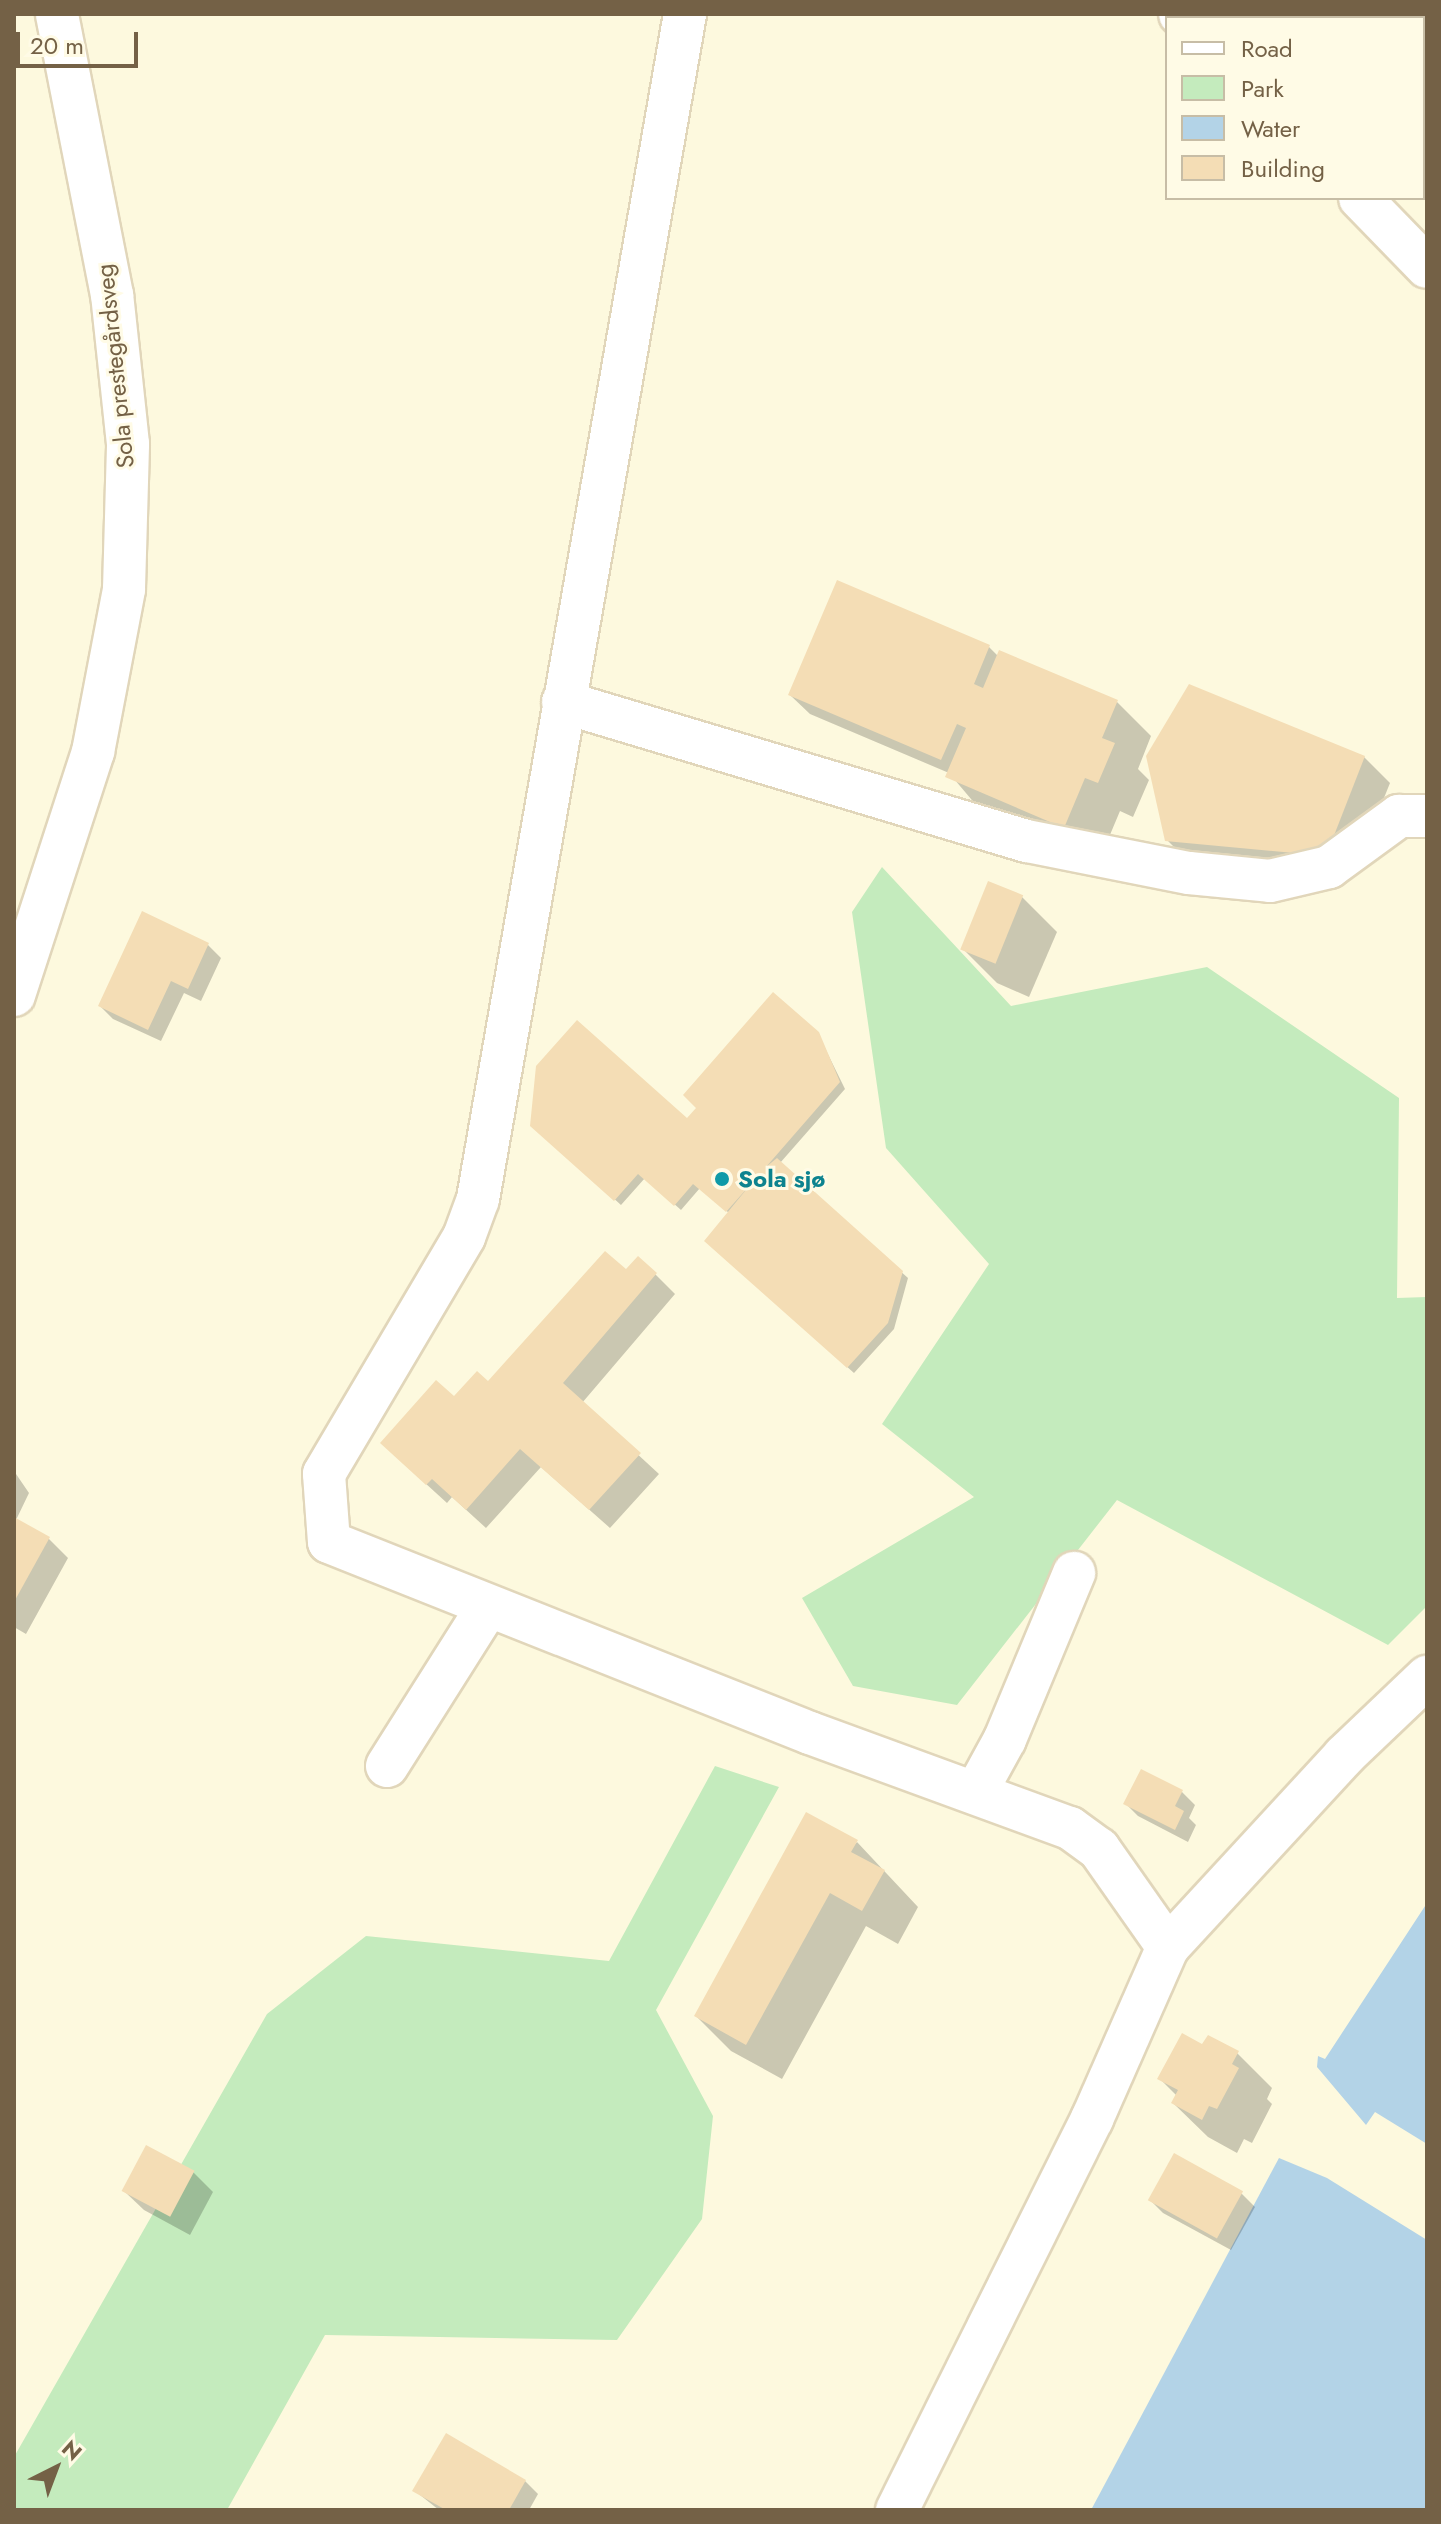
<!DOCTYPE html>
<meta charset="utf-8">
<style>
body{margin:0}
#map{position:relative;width:1441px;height:2524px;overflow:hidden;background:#fdf9de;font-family:Jost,sans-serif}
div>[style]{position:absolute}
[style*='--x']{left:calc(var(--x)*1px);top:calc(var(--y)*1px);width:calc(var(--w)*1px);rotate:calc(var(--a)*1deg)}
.green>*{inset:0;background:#c4ebbd}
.water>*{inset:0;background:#b3d3e7}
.shadow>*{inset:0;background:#0003}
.building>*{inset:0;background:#f4ddb5;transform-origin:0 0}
.roads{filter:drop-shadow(2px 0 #e1d6ba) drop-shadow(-2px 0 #e1d6ba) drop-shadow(0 2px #e1d6ba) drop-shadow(0 -2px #e1d6ba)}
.minor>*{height:42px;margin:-21px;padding:0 21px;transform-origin:21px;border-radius:21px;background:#fff}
.dots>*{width:22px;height:22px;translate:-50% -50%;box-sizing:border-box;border:4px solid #fffbe6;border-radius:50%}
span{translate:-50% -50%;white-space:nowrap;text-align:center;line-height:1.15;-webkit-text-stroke:6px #fffbe6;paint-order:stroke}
.street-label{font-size:24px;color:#746146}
.culture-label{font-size:24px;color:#0d838f;font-weight:700}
.left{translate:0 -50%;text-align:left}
.frame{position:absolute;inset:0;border:16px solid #746146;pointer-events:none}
.legend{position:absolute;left:1165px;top:16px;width:260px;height:184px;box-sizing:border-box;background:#fffbe6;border:2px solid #c7bda6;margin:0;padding:10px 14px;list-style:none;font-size:24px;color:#746146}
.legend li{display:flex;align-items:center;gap:16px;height:40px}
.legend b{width:40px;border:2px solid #c7bda6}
.north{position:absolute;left:16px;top:2428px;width:80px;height:80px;-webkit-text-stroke:6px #fffbe6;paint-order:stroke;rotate:42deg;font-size:22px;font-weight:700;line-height:32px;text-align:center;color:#746146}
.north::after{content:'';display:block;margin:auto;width:28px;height:36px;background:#746146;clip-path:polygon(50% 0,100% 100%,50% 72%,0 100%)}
.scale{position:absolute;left:16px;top:32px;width:122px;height:36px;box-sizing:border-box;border:4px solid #746146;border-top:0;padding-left:10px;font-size:24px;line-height:28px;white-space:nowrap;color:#746146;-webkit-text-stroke:6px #fffbe6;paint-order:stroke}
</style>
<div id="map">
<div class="green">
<i style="clip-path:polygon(882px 867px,1011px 1006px,1207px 967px,1399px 1098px,1397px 1298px,1427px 1297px,1427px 1606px,1388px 1645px,1117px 1500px,957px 1705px,853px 1686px,802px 1598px,974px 1497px,882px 1424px,989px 1264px,886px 1148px,852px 912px)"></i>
<i style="clip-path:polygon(715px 1766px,779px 1787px,656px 2010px,713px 2116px,702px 2219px,617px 2340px,325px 2335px,227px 2510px,14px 2510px,14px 2457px,267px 2014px,366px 1936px,609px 1961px)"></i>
</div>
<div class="water">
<i style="clip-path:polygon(1427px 1903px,1427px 2144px,1375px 2112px,1366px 2125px,1317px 2067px,1318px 2056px,1325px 2059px)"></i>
<i style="clip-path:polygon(1279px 2158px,1327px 2178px,1427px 2240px,1427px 2510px,1091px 2510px)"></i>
</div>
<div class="shadow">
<i style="clip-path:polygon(989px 647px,998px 656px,1117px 702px,1151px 736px,1138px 769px,1149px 780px,1133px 817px,1120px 811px,1099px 861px,982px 812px,949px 773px,810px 714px,790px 695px)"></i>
<i style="clip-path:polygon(1364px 757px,1390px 783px,1351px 880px,1193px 866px,1167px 840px)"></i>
<i style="clip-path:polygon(1022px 897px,1057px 932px,1029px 997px,997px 983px,962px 948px)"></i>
<i style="clip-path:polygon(143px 914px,208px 945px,221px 958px,201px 1001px,184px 993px,161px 1041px,113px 1019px,100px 1006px)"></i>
<i style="clip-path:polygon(818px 1034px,845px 1089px,780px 1163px,908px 1278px,894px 1329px,854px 1373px,712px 1247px,729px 1213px,700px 1188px,681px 1210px,645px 1178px,621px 1205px,539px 1131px,687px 1121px)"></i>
<i style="clip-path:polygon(626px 1272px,655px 1274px,675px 1294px,582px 1403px,659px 1474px,610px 1528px,541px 1467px,486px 1528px,452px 1497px,447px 1503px,402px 1462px,454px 1399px,489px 1384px)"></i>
<i style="clip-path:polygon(14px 1471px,29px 1493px,16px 1520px,49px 1539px,68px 1558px,26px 1634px,14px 1627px)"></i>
<i style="clip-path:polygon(1141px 1772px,1182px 1792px,1195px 1805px,1189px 1818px,1196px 1825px,1188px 1842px,1138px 1816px,1125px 1803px)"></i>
<i style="clip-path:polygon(857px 1842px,918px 1907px,898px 1944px,866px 1926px,782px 2079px,731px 2051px,696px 2016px)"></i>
<i style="clip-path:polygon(1237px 2053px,1272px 2088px,1267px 2099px,1272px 2104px,1252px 2143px,1244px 2139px,1237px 2153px,1208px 2137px,1173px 2103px,1177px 2096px,1160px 2079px)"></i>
<i style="clip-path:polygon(1174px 2156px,1242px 2194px,1255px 2207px,1231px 2250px,1163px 2213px,1150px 2200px)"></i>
<i style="clip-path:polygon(193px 2172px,213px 2192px,190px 2235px,144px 2210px,124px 2191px)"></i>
<i style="clip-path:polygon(525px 2481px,538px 2494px,529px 2510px,439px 2510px,415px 2491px)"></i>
</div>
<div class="building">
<i style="clip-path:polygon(837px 580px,990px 645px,974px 684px,983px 688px,999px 650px,1118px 700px,1102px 738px,1115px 743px,1098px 783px,1085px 778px,1064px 828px,945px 777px,966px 728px,957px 724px,941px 760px,788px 695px)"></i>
<i style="clip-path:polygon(1189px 684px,1365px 756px,1326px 856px,1165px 841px,1146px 756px)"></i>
<i style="left:988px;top:881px;width:38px;height:74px;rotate:22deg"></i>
<i style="clip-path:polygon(142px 911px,209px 943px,188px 989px,171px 981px,148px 1030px,98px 1006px)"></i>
<i style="clip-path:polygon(773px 992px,819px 1032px,840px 1082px,766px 1167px,777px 1158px,903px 1271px,888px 1323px,847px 1368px,704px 1241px,750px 1185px,726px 1212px,693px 1184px,674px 1206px,638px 1174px,614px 1201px,530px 1126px,536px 1066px,577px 1020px,687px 1118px,696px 1108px,683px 1095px)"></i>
<i style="clip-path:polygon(605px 1251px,626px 1269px,638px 1256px,657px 1273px,563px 1383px,641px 1453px,589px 1510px,520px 1449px,466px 1510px,432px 1479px,426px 1485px,380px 1443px,436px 1380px,454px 1396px,477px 1371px,488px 1381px)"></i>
<i style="clip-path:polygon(14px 1517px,50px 1537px,14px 1602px)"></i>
<i style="clip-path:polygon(1141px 1769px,1183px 1790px,1175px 1806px,1184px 1811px,1175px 1830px,1123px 1804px)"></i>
<i style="clip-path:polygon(806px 1812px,858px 1840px,851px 1852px,885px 1870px,862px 1911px,830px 1893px,746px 2045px,694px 2016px)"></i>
<i style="clip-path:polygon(1182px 2033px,1202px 2044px,1208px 2035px,1239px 2051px,1232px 2064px,1239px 2068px,1217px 2109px,1209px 2106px,1202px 2120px,1171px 2103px,1178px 2090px,1157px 2079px)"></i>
<i style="left:146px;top:2145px;width:55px;height:52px;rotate:28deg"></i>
<i style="left:1174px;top:2153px;width:79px;height:54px;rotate:29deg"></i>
<i style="clip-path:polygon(446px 2433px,526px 2480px,509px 2510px,446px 2510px,412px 2491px)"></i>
</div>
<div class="roads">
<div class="minor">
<i style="--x:685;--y:14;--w:1203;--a:99.91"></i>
<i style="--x:478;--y:1199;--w:40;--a:110.2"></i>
<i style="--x:464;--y:1237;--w:275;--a:120.6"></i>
<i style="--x:324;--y:1474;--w:68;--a:85.8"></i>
<i style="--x:329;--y:1542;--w:518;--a:21.66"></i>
<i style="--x:810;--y:1733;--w:277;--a:20.1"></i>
<i style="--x:1070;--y:1828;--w:36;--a:36"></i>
<i style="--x:1099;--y:1849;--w:120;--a:54.9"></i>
<i style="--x:1180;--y:14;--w:6;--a:45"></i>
<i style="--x:1360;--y:198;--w:96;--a:45.8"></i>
<i style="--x:563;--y:702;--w:484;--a:16.7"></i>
<i style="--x:1027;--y:841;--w:165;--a:11.2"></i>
<i style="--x:1189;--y:873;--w:81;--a:5.6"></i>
<i style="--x:1270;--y:881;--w:61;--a:-13.3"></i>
<i style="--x:1329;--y:867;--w:87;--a:-36.1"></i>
<i style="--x:1399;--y:816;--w:28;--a:0"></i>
<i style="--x:14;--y:995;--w:256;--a:-72"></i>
<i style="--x:93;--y:752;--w:166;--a:-79.2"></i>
<i style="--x:124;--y:589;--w:145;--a:-88.4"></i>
<i style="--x:128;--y:444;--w:150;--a:-96.1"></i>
<i style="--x:112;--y:295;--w:286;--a:-101.1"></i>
<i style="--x:387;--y:1766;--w:187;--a:-57.7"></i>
<i style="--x:976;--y:1792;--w:60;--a:-61.3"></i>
<i style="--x:1005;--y:1739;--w:180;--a:-67.4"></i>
<i style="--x:897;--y:2510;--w:437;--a:-63.5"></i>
<i style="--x:1092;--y:2119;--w:188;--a:-66.2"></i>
<i style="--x:1168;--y:1947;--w:260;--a:-47.3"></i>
<i style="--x:1344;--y:1756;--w:115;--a:-43.6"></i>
</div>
</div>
<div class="dots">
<i style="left:722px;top:1179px;background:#0f9aa8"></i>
</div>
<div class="street-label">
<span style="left:115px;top:366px;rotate:-96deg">Sola prestegårdsveg</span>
</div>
<div class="culture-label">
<span class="left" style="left:738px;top:1179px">Sola sjø</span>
</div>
<div class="frame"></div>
<ul class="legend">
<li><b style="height:10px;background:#fff"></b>Road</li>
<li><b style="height:22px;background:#c4ebbd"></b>Park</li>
<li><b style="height:22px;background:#b3d3e7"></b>Water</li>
<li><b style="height:22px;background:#f4ddb5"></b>Building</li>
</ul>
<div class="north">N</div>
<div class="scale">20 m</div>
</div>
